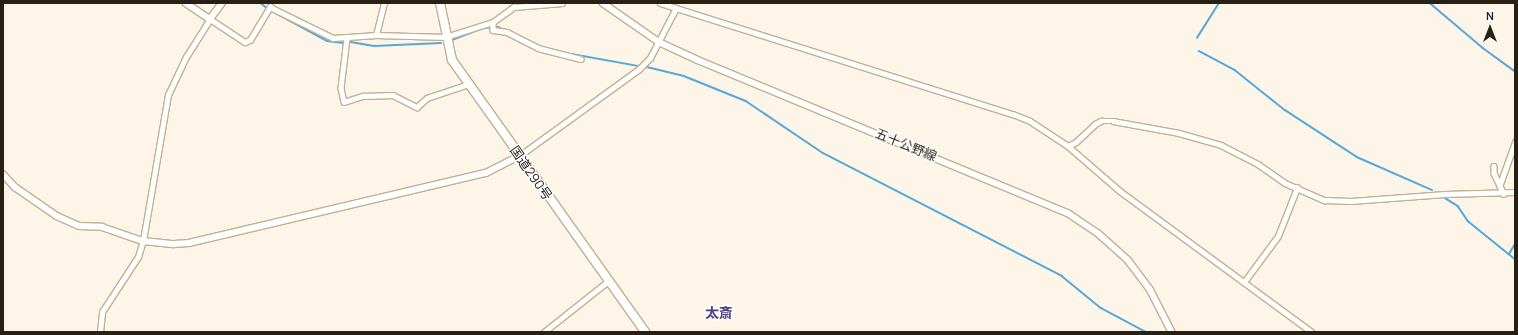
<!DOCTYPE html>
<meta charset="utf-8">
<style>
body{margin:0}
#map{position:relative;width:1518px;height:335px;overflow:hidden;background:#fef5e9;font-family:Manrope,"Noto Sans JP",sans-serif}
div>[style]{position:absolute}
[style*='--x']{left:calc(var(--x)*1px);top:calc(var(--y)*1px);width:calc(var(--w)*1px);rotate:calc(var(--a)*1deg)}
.stream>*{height:1.5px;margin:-0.75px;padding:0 0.75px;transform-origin:0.75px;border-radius:0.75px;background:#57a8d9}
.roads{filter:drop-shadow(1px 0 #c3b091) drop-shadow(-1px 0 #c3b091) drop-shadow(0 1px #c3b091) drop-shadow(0 -1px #c3b091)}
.minor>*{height:4.5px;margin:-2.25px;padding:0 2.25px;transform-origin:2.25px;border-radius:2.25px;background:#fff}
.tertiary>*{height:5.5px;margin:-2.75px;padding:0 2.75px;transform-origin:2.75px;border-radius:2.75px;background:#fff}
.trunk>*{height:8px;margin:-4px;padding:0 4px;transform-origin:4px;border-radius:4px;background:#fff}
span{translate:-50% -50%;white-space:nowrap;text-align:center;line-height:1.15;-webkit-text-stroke:3px #fff;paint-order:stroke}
.street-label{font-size:13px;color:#282015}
.neighbourhood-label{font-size:14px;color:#4c3f7c;font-weight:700}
.frame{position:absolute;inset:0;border:4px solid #282015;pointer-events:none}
.north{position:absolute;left:1470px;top:8px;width:40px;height:40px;-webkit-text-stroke:3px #fff;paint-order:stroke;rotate:0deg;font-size:11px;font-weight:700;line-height:16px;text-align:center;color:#282015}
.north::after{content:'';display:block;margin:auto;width:14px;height:18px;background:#282015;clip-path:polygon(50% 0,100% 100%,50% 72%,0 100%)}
</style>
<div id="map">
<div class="stream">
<i style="--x:261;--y:3;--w:8;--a:40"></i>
<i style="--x:1430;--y:3;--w:70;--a:40.3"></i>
<i style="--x:1483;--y:48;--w:39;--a:36"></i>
<i style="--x:270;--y:10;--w:65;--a:28.5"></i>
<i style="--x:327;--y:41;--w:17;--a:7"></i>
<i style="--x:1197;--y:38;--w:41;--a:-57.8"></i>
<i style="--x:452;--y:40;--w:33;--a:-21"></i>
<i style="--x:483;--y:28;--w:15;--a:-4"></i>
<i style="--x:498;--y:27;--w:47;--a:24.9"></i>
<i style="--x:351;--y:42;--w:23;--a:10"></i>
<i style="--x:374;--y:46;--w:67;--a:-2.6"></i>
<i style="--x:1199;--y:51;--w:41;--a:27.8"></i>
<i style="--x:1235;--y:70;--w:64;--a:38.7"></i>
<i style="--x:1285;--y:110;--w:86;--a:33.1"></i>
<i style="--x:1357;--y:157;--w:82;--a:23.7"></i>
<i style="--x:572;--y:54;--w:68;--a:10.2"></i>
<i style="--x:643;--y:66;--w:42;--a:13.7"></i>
<i style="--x:684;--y:76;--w:67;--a:22"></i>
<i style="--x:746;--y:101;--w:93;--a:34"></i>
<i style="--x:823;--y:153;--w:269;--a:27.2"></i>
<i style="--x:1062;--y:276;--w:50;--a:39.4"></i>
<i style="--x:1101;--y:308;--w:51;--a:28.1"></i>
<i style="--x:1445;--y:198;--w:15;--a:32"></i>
<i style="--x:1458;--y:206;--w:18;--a:56"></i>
<i style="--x:1468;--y:221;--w:60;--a:39"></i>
<i style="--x:1509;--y:254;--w:12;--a:-59"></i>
</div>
<div class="roads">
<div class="minor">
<i style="--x:660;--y:3;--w:370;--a:17.5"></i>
<i style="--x:1013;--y:114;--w:18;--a:22"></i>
<i style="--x:1030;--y:121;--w:45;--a:33.3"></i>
<i style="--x:1068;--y:146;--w:69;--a:40.9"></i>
<i style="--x:1120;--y:191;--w:238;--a:36.3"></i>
<i style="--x:493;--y:22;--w:8;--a:90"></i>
<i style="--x:493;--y:30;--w:14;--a:8"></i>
<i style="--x:507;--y:32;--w:35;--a:27"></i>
<i style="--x:538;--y:48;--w:44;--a:14.3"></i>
<i style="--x:376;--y:35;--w:33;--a:-76"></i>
<i style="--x:347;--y:39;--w:49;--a:97"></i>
<i style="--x:341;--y:88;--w:14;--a:78"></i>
<i style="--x:344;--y:102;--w:20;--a:-18"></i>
<i style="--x:363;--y:96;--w:30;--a:-2"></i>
<i style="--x:393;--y:95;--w:27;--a:27"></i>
<i style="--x:417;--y:107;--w:13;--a:-42"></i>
<i style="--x:427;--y:98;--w:44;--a:-18.4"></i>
<i style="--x:1068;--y:146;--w:9;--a:-27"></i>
<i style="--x:1076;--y:142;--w:26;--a:-43"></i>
<i style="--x:1095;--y:124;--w:7;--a:-27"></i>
<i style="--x:1101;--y:121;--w:12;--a:0"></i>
<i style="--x:1113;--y:121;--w:67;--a:10.3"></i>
<i style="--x:1179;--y:133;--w:44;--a:15.9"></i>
<i style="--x:1221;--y:145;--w:42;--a:27.2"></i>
<i style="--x:1258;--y:164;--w:33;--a:35"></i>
<i style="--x:1285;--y:183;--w:43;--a:23.6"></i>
<i style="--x:1324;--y:200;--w:27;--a:2"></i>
<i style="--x:1351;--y:201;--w:94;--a:-4.3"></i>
<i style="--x:1445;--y:194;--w:70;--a:-1.6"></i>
<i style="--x:519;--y:156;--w:148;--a:-35.9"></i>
<i style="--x:639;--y:69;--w:16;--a:-45"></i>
<i style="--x:650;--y:58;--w:56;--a:-62.5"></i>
<i style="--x:1494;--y:166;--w:7;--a:90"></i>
<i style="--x:1494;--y:173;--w:23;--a:65"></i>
<i style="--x:1500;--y:184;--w:45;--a:-70.3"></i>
<i style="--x:1244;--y:282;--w:57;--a:-53.5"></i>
<i style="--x:1278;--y:236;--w:52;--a:-68.4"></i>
<i style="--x:100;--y:332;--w:20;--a:-84"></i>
<i style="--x:102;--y:312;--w:66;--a:-56.8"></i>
<i style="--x:138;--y:257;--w:17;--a:-73"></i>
<i style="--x:143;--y:241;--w:148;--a:-80.3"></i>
<i style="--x:168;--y:95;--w:42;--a:-64.7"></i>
<i style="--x:186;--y:57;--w:45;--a:-57.7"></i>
<i style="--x:210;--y:19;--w:42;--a:33.3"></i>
<i style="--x:245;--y:42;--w:5;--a:-22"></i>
<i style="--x:250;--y:40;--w:39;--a:-59"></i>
<i style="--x:270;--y:7;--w:70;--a:26.2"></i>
<i style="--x:333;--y:38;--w:43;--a:-4"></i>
<i style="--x:376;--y:35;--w:70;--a:1.6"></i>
<i style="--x:446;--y:37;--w:49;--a:-17.7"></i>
<i style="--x:493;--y:22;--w:26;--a:-36"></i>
<i style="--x:514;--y:7;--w:48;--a:-4.8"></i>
<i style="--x:544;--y:332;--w:80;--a:-38.4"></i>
</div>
<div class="tertiary">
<i style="--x:186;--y:3;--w:29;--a:34"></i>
<i style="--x:210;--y:19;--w:20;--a:-53"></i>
<i style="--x:603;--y:3;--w:68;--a:34.9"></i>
<i style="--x:659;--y:42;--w:43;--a:24.8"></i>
<i style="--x:698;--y:60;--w:400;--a:22.5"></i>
<i style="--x:1068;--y:213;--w:36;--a:34"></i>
<i style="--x:1098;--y:233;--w:40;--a:42"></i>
<i style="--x:1128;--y:260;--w:36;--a:53"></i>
<i style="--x:1150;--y:289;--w:48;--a:62.9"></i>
<i style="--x:3;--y:174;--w:18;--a:47"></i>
<i style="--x:15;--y:187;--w:51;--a:34.6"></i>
<i style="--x:57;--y:216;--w:24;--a:24"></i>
<i style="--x:79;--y:226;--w:23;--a:2"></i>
<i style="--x:102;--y:227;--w:43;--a:18.9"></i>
<i style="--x:143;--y:241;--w:31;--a:6"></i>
<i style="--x:174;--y:244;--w:15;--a:-4"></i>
<i style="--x:189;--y:243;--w:305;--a:-13.3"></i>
<i style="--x:486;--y:173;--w:37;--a:-27"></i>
</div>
<div class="trunk">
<i style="--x:440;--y:3;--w:58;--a:78.1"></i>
<i style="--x:452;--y:60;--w:334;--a:54.6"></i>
</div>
</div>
<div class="street-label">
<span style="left:906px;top:145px;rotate:22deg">五十公野線</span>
<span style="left:531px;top:173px;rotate:55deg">国道290号</span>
</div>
<div class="neighbourhood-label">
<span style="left:719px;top:313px">太斎</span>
</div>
<div class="frame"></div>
<div class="north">N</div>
</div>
